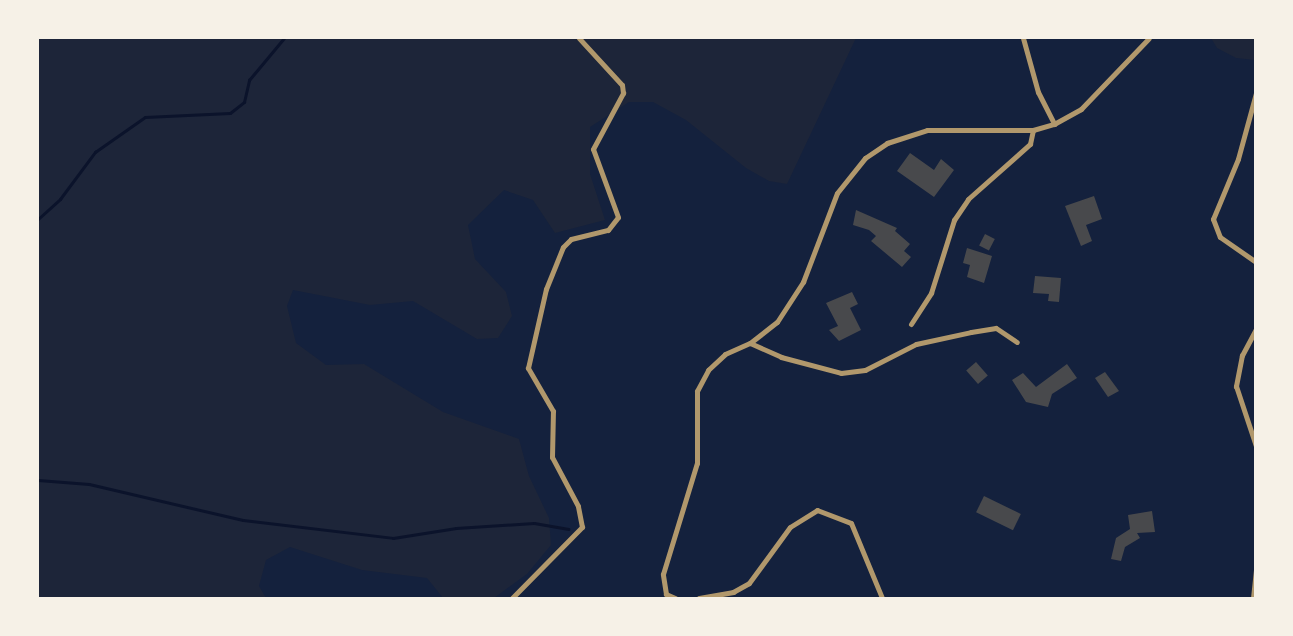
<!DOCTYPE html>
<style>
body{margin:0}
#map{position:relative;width:1293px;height:636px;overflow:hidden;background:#14213d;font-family:"IBM Plex Sans",sans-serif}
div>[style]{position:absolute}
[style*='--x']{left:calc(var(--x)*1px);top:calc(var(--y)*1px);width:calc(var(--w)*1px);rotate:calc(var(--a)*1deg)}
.green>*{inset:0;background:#1d2539}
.stream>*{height:3px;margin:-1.5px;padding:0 1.5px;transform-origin:1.5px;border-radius:1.5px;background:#0b132b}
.building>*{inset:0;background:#48494c;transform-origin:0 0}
.minor>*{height:5px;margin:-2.5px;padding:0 2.5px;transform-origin:2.5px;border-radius:2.5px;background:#b1986c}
span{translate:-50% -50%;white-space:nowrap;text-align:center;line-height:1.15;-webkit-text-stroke:4.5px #f6f1e7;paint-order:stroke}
.frame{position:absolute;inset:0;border:39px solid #f6f1e7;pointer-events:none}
</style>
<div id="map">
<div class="green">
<i style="clip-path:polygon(38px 38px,856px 38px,787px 184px,769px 181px,746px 168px,686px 120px,653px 102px,629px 102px,590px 127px,590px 174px,605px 220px,555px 233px,533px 200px,504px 190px,468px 225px,475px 259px,506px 292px,512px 316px,498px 338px,477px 339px,413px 301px,370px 305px,293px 290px,287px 306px,296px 343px,326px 365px,364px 364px,443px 412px,519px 439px,529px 476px,549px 518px,551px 545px,527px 574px,494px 598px,443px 598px,427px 578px,362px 570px,290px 547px,266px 560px,259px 586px,266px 598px,38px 598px)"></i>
<i style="clip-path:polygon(1211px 38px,1255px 38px,1255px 60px,1236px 58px,1217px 48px)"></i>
</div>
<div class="stream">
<i style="--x:38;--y:219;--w:30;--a:-42"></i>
<i style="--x:60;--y:199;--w:59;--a:-53.3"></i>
<i style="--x:95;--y:152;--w:61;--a:-35"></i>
<i style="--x:145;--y:117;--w:85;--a:-2.7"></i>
<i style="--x:230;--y:113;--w:18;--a:-38"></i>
<i style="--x:244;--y:102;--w:23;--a:-77"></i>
<i style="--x:249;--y:80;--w:55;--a:-50.2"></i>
<i style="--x:38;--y:480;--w:51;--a:4.5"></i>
<i style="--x:89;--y:484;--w:158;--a:13.2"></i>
<i style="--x:243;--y:520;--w:151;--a:6.8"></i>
<i style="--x:393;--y:538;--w:64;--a:-9"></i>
<i style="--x:456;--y:528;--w:78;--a:-3.7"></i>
<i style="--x:534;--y:523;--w:35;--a:10"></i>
</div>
<div class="building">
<i style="clip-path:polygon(910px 153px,934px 170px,941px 159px,954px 170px,934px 197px,897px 171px)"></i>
<i style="clip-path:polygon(1094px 196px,1102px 219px,1086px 225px,1092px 241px,1081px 246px,1065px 206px)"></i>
<i style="clip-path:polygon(856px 210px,897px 228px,895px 231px,910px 244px,904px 251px,911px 257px,902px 267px,871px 241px,876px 236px,869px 230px,853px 225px)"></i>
<i style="left:985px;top:234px;width:11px;height:13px;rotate:27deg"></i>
<i style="clip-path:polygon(967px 248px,992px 256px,984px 283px,967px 277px,970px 265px,963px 263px)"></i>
<i style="clip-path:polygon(1035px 276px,1061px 278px,1059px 302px,1048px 301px,1049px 294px,1033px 293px)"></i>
<i style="clip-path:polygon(852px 292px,858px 304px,850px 308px,861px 330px,839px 341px,829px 330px,838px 326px,826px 303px)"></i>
<i style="left:976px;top:362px;width:18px;height:13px;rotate:49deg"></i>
<i style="clip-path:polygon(1067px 364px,1077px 378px,1052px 394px,1048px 407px,1026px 402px,1012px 380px,1023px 373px,1036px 387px)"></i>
<i style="clip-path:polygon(1105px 372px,1119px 391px,1108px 397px,1095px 378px)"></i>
<i style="left:984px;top:496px;width:41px;height:18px;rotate:26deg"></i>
<i style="clip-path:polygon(1152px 511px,1155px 532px,1137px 533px,1140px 538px,1125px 547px,1121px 561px,1111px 559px,1116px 538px,1130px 529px,1128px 515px)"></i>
</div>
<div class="minor">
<i style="--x:1023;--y:38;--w:56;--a:74.5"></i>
<i style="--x:1038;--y:92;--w:36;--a:63"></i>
<i style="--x:1256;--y:93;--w:68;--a:105.3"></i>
<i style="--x:1238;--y:159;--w:65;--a:112.6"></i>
<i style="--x:1213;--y:219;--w:19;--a:69"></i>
<i style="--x:1220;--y:237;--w:44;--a:34.8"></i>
<i style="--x:911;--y:324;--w:37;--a:-57"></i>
<i style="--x:931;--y:293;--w:77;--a:-72.5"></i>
<i style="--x:954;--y:220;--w:25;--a:-56"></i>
<i style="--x:968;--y:199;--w:83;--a:-41.6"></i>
<i style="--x:1030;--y:144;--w:14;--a:-78"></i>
<i style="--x:1256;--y:329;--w:30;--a:118"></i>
<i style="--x:1242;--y:355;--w:32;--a:101"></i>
<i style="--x:1236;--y:386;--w:63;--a:71.6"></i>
<i style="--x:750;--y:343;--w:34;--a:24"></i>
<i style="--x:781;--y:357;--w:62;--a:14.9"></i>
<i style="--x:841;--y:373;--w:24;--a:-7"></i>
<i style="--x:865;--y:370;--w:57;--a:-27"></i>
<i style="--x:916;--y:344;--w:56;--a:-12.3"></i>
<i style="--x:971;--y:332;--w:25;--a:-9"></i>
<i style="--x:996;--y:328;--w:25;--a:34"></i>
<i style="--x:512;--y:598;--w:100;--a:-45.4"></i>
<i style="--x:582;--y:527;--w:21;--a:-101"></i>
<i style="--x:578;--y:506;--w:55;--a:-118"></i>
<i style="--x:552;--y:457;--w:46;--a:-88.8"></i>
<i style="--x:553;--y:411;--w:50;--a:-120.2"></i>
<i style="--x:528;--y:368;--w:81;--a:-77.2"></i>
<i style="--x:546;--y:289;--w:45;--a:-68"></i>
<i style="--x:563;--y:247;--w:11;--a:-45"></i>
<i style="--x:571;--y:239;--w:38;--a:-14"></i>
<i style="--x:608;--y:230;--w:16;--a:-52"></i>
<i style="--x:618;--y:217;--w:72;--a:-110.2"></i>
<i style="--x:593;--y:149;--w:64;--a:-61.8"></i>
<i style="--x:623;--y:93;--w:8;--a:-97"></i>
<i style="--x:622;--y:85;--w:64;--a:-132.5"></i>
<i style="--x:675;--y:598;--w:10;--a:-156"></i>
<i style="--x:666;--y:594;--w:20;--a:-99"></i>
<i style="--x:663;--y:574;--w:116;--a:-73"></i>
<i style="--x:697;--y:463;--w:72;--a:-90"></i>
<i style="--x:697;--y:391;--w:24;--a:-62"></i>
<i style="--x:708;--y:370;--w:23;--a:-43"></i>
<i style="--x:725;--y:354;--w:27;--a:-24"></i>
<i style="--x:750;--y:343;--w:34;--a:-38"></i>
<i style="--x:777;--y:322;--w:48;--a:-57"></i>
<i style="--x:803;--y:282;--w:95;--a:-69.1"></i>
<i style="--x:837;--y:193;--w:45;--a:-51.3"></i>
<i style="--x:865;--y:158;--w:27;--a:-34"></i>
<i style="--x:887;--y:143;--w:42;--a:-18"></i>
<i style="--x:927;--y:130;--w:106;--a:0"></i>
<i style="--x:1033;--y:130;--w:22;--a:-16"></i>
<i style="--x:1054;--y:124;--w:31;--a:-29"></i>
<i style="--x:1081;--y:109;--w:98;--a:-46.2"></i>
<i style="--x:699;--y:598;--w:35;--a:-10"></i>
<i style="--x:733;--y:592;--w:18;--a:-29"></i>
<i style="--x:749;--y:583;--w:69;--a:-53.8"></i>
<i style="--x:790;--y:527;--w:32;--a:-32"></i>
<i style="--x:817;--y:510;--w:36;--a:21"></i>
<i style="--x:851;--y:523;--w:81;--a:67.5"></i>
<i style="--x:1253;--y:598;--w:29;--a:-84"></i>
</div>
<div class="frame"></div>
</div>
